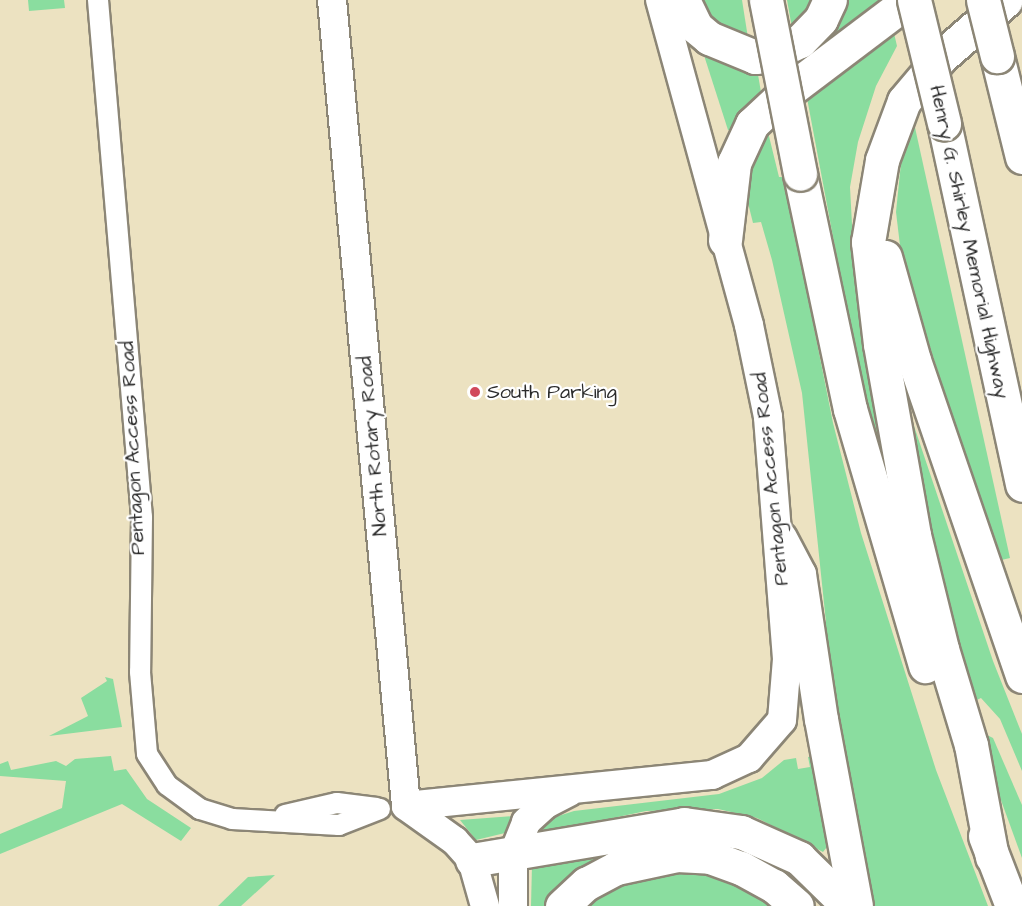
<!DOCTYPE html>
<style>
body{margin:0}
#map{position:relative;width:1022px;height:906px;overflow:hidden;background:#ece2c1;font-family:"Architects Daughter",sans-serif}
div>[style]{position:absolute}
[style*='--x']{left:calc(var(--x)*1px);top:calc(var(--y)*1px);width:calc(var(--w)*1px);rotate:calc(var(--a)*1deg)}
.green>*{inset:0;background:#8add9f}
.roads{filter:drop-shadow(2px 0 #8c8676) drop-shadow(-2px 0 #8c8676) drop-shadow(0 2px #8c8676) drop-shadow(0 -2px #8c8676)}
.street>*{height:20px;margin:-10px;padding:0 10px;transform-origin:10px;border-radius:10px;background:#fff}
.secondary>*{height:28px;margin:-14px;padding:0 14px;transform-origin:14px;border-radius:14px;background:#fff}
.highway>*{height:33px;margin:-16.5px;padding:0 16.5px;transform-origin:16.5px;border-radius:16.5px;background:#fff}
.bridges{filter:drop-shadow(2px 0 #8c8676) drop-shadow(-2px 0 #8c8676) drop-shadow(0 2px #8c8676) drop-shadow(0 -2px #8c8676)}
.highway-bridge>*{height:33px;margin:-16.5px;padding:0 16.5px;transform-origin:16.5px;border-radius:16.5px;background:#fff}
.dots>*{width:16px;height:16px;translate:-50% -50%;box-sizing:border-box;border:3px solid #fff;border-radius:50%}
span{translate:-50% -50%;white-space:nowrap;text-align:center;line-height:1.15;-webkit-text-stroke:4.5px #fff;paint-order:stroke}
.street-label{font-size:20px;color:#2b2b2b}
.poi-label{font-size:20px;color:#2b2b2b}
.left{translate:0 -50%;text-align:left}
</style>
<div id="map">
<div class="green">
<i style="clip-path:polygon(28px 0,64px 0,65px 8px,29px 11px)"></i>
<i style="clip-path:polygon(695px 0,742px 0,748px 38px,716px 27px)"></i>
<i style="clip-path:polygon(787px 0,815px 0,808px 14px,792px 28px)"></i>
<i style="clip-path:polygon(846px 0,884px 0,800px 66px,798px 58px,825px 38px)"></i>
<i style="clip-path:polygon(893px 29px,897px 46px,876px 86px,858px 142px,850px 187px,853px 243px,883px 444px,877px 446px,857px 365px,807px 98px)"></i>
<i style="clip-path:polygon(701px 46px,756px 63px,762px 98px,733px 131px,728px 130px)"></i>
<i style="clip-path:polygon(914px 123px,1010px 558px,997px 561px,901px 254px,896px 212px,901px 163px)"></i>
<i style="clip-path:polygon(767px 128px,779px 177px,784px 177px,833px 423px,861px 533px,936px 770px,988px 906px,873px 906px,836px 734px,817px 624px,826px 622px,802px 393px,772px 260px,761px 222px,753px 223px,745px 191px,746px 170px)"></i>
<i style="clip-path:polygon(911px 417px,993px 661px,1022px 734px,1022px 771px,1000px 719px,981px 698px,968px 704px,907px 418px)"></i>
<i style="clip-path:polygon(105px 677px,113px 679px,122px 727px,49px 736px,88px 716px,81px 698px,107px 681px)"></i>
<i style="clip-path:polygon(985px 734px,993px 738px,1022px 805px,1022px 858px,978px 737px)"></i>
<i style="clip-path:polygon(111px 756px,114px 771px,126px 769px,147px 799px,191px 828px,181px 841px,122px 804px,0 854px,0 834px,62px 808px,66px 781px,0 776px,0 764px,8px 761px,11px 770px,56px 761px,66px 766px,75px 759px)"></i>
<i style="clip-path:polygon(816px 756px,830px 843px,823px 852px,757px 818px,718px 809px,646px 811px,542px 833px,538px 830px,546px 820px,574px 811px,719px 794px,762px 778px,784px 760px,796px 758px,798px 769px,810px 767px,808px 757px)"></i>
<i style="clip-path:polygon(515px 816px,505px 833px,476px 840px,460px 820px)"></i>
<i style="clip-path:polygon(628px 847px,548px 906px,531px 906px,532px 865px)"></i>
<i style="clip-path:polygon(682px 867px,724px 873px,779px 906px,582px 906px,606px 887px)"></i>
<i style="clip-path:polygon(275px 875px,241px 906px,218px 906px,248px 877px)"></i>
</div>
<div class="roads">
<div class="street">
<i style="--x:98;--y:0;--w:519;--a:85.14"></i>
<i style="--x:142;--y:517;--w:155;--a:90.7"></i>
<i style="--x:140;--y:672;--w:82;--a:85.1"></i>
<i style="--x:147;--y:754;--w:37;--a:57"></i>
<i style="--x:167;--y:785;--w:41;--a:36"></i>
<i style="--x:200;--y:809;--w:34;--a:17"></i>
<i style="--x:232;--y:819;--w:107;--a:3.2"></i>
<i style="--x:339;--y:825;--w:44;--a:-21.3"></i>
<i style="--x:285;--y:815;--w:53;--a:-13"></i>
<i style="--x:337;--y:803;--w:40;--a:7.1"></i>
</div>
<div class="secondary">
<i style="--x:332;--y:0;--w:809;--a:84.75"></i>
<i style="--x:406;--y:806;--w:308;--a:-5.8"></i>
<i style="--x:712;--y:775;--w:41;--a:-24.7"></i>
<i style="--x:749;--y:758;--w:50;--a:-49"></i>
<i style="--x:782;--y:720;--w:61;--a:-85.3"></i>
<i style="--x:787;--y:659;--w:243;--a:-94.5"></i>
<i style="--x:768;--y:417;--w:94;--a:-101.7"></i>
<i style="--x:749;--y:325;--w:337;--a:-105.3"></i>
<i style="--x:406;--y:806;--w:60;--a:35.5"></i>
<i style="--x:455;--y:841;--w:25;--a:48"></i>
<i style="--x:472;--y:860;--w:48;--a:74.2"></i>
<i style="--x:513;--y:906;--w:51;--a:-90"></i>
<i style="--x:513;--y:855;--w:35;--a:-68"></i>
<i style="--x:526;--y:822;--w:27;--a:-42"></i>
<i style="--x:546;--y:804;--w:25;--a:-27"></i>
</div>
<div class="highway">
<i style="--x:683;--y:0;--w:30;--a:64"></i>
<i style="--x:696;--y:27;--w:17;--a:40"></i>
<i style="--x:709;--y:38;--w:50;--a:22.4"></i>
<i style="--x:755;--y:57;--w:16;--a:-7"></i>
<i style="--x:771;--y:55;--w:32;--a:-26"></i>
<i style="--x:800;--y:41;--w:30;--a:-46"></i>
<i style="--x:821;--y:19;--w:21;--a:-65"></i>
<i style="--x:997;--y:56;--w:104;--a:76.1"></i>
<i style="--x:944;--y:123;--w:370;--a:77.8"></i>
<i style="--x:800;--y:174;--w:240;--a:78"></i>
<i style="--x:850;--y:409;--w:268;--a:73.7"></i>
<i style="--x:725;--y:240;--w:78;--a:-83.3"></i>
<i style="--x:734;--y:163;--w:43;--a:-65.2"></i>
<i style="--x:752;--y:124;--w:41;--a:-43"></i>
<i style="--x:782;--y:96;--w:159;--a:-37.1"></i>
<i style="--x:885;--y:257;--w:107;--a:74.3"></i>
<i style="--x:914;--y:360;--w:334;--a:71.1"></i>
<i style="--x:780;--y:538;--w:41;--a:62.2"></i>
<i style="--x:799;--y:574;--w:147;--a:81.4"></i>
<i style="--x:821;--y:719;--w:190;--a:79.4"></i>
<i style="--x:985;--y:836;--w:75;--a:68.9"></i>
<i style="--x:992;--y:857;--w:114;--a:-100.6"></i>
<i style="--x:971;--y:745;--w:100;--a:-106.8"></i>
<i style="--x:942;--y:649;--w:117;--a:-103.8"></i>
<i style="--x:914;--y:535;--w:194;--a:-100.1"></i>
<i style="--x:880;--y:344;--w:103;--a:-96.7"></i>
<i style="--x:868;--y:242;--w:83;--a:-80.3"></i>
<i style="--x:882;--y:160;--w:63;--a:-69.6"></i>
<i style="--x:904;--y:101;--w:57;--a:-49.9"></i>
<i style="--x:941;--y:57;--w:86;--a:-41.2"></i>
<i style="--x:472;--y:860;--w:215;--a:-9.6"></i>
<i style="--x:684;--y:824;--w:58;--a:8"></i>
<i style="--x:741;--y:832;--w:64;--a:24.1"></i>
<i style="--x:799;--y:858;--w:69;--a:44.4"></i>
<i style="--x:562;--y:906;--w:33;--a:-43"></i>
<i style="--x:586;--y:884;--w:34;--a:-28"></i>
<i style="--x:616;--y:868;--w:62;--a:-12"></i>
<i style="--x:677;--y:855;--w:33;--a:3"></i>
<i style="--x:710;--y:857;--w:33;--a:20"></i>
<i style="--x:741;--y:868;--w:38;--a:29"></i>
<i style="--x:774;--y:886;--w:30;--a:41"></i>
</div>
</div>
<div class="bridges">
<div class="highway-bridge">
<i style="--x:766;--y:0;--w:177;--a:78.9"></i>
<i style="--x:914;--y:0;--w:127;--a:76.3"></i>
<i style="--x:983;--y:0;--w:58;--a:76"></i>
</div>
</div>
<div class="dots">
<i style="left:475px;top:392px;background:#d1495b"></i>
</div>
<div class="street-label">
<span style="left:969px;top:242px;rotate:78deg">Henry G. Shirley Memorial Highway</span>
<span style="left:373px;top:446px;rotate:-95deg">North Rotary Road</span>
<span style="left:133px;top:448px;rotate:-93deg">Pentagon Access Road</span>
<span style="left:771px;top:479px;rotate:-96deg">Pentagon Access Road</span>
</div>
<div class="poi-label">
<span class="left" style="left:487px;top:392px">South Parking</span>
</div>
</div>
